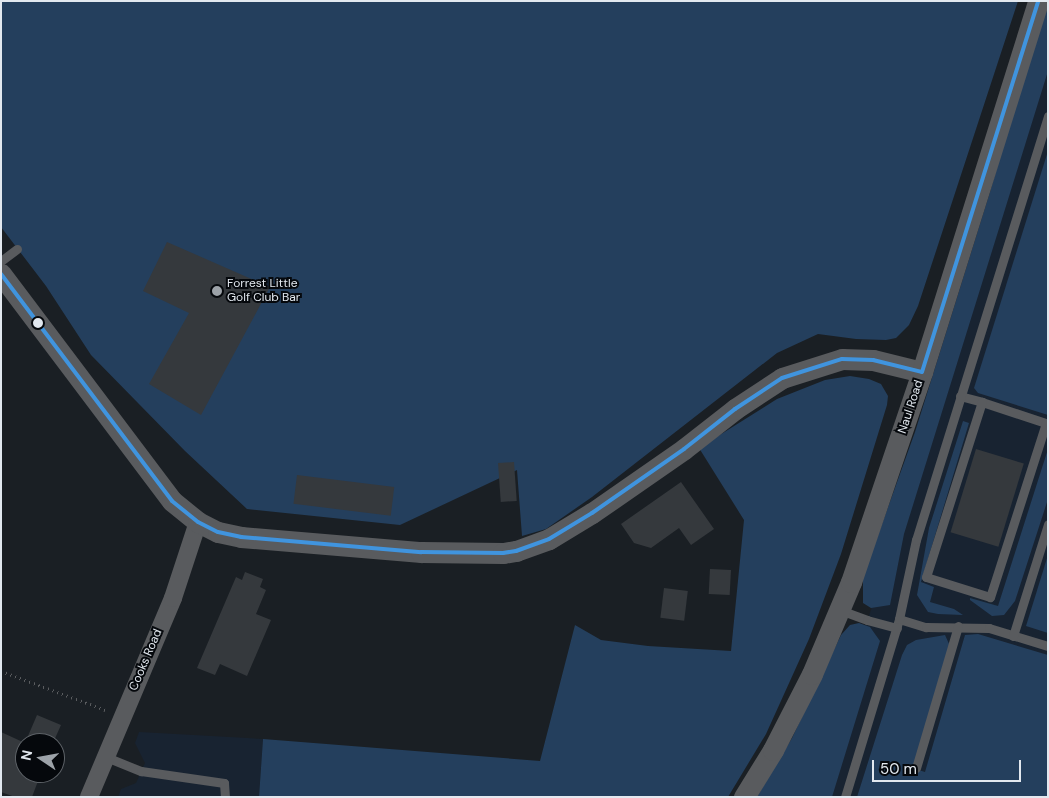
<!DOCTYPE html>
<style>
body{margin:0}
#map{position:relative;width:1049px;height:798px;overflow:hidden;background:#1a1f24;font-family:"DM Sans",sans-serif}
div>[style]{position:absolute}
[style*='--x']{left:calc(var(--x)*1px);top:calc(var(--y)*1px);width:calc(var(--w)*1px);rotate:calc(var(--a)*1deg)}
.built>*{inset:0;background:#182331}
.green>*{inset:0;background:#243f5d}
.building>*{inset:0;background:#35393d;transform-origin:0 0}
.path>*{height:3px;margin-top:-1.5px;transform-origin:0;background:repeating-linear-gradient(90deg,#5b5d60 0 1px,transparent 0 5px)}
.service>*{height:9px;margin:-4.5px;padding:0 4.5px;transform-origin:4.5px;border-radius:4.5px;background:#595b5e}
.minor>*{height:18px;margin:-9px;padding:0 9px;transform-origin:9px;border-radius:9px;background:#595b5e}
.tertiary>*{height:21px;margin:-10.5px;padding:0 10.5px;transform-origin:10.5px;border-radius:10.5px;background:#595b5e}
.bus-1>*{height:4px;margin:-2px;padding:0 2px;transform-origin:2px;border-radius:2px;background:#4094de}
.dots>*{width:14px;height:14px;translate:-50% -50%;box-sizing:border-box;border:2px solid #05080c;border-radius:50%}
span{translate:-50% -50%;white-space:nowrap;text-align:center;line-height:1.15;-webkit-text-stroke:4px #05080c;paint-order:stroke}
.poi-label{font-size:12px;color:#e2e8ef}
.left{translate:0 -50%;text-align:left}
.street-label{font-size:12px;color:#e2e8ef}
.frame{position:absolute;inset:0;border:2px solid #e2e8ef;pointer-events:none}
.north{position:absolute;left:15px;top:733px;width:50px;height:50px;box-sizing:border-box;background:#05080c;border:1px solid #5d6267;border-radius:50%;rotate:282deg;font-size:14px;font-weight:700;line-height:20px;text-align:center;color:#e2e8ef}
.north::after{content:'';display:block;margin:auto;width:18px;height:22px;background:#9ca2a8;clip-path:polygon(50% 0,100% 100%,50% 72%,0 100%)}
.scale{position:absolute;left:872px;top:760px;width:149px;height:22px;box-sizing:border-box;border:2px solid #e2e8ef;border-top:0;padding-left:6px;font-size:15px;line-height:18px;white-space:nowrap;color:#e2e8ef;-webkit-text-stroke:4px #05080c;paint-order:stroke}
</style>
<div id="map">
<div class="built">
<i style="clip-path:polygon(1048px 52px,1048px 797px,809px 797px,898px 528px)"></i>
<i style="clip-path:polygon(139px 732px,263px 739px,259px 797px,118px 797px,121px 789px,136px 783px,145px 763px,135px 743px)"></i>
</div>
<div class="green">
<i style="clip-path:polygon(1px 1px,1018px 1px,918px 306px,909px 325px,896px 338px,886px 340px,856px 339px,818px 334px,777px 353px,592px 497px,546px 529px,522px 536px,517px 470px,400px 525px,247px 509px,185px 451px,91px 355px,46px 286px,1px 227px)"></i>
<i style="clip-path:polygon(1048px 1px,1048px 71px,904px 534px,890px 605px,871px 608px,863px 603px,863px 577px,915px 432px,990px 192px,1032px 46px)"></i>
<i style="clip-path:polygon(1048px 151px,1048px 415px,978px 393px,974px 388px)"></i>
<i style="clip-path:polygon(850px 376px,869px 379px,881px 384px,888px 396px,887px 405px,841px 554px,809px 639px,766px 734px,728px 797px,259px 797px,263px 739px,540px 761px,575px 625px,601px 640px,648px 646px,731px 651px,744px 520px,699px 448px,777px 399px,825px 380px)"></i>
<i style="clip-path:polygon(963px 421px,969px 423px,921px 582px,934px 587px,930px 602px,954px 609px,963px 615px,938px 614px,928px 612px,917px 595px,929px 528px)"></i>
<i style="clip-path:polygon(1048px 449px,1048px 499px,1015px 601px,1004px 615px,992px 616px,970px 600px,970px 598px,998px 606px)"></i>
<i style="clip-path:polygon(1048px 555px,1048px 633px,1026px 626px)"></i>
<i style="clip-path:polygon(859px 623px,870px 627px,880px 641px,832px 797px,757px 797px,792px 738px,841px 635px,850px 625px)"></i>
<i style="clip-path:polygon(978px 634px,1048px 655px,1048px 797px,857px 797px,902px 655px,907px 645px,916px 640px,945px 635px,950px 646px,915px 769px,925px 772px,965px 635px)"></i>
</div>
<div class="building">
<i style="clip-path:polygon(167px 242px,270px 287px,201px 415px,149px 384px,189px 313px,143px 291px)"></i>
<i style="left:976px;top:449px;width:50px;height:87px;rotate:17deg"></i>
<i style="left:514px;top:462px;width:39px;height:16px;rotate:86deg"></i>
<i style="left:297px;top:475px;width:98px;height:29px;rotate:7deg"></i>
<i style="clip-path:polygon(681px 482px,714px 529px,691px 545px,679px 528px,651px 548px,634px 543px,621px 524px)"></i>
<i style="left:710px;top:569px;width:21px;height:25px;rotate:3deg"></i>
<i style="clip-path:polygon(245px 572px,263px 579px,260px 587px,266px 590px,256px 614px,271px 620px,247px 676px,220px 664px,215px 675px,197px 668px,236px 577px,242px 580px)"></i>
<i style="left:664px;top:588px;width:24px;height:30px;rotate:7deg"></i>
<i style="clip-path:polygon(37px 715px,61px 725px,53px 743px,25px 743px,25px 773px,41px 773px,32px 797px,15px 797px,1px 792px,1px 732px,25px 743px)"></i>
</div>
<div class="path">
<i style="--x:1;--y:671;--w:112;--a:20.4"></i>
</div>
<div class="service">
<i style="--x:1;--y:261;--w:20;--a:-37"></i>
<i style="--x:960;--y:396;--w:23;--a:15"></i>
<i style="--x:982;--y:402;--w:67;--a:18.2"></i>
<i style="--x:1046;--y:423;--w:183;--a:107.8"></i>
<i style="--x:990;--y:597;--w:67;--a:-162.6"></i>
<i style="--x:926;--y:577;--w:184;--a:-72.3"></i>
<i style="--x:840;--y:610;--w:29;--a:20"></i>
<i style="--x:867;--y:620;--w:31;--a:15"></i>
<i style="--x:899;--y:619;--w:28;--a:17"></i>
<i style="--x:926;--y:627;--w:63;--a:0.9"></i>
<i style="--x:989;--y:628;--w:62;--a:17"></i>
<i style="--x:1013;--y:636;--w:117;--a:-72.6"></i>
<i style="--x:106;--y:757;--w:38;--a:22"></i>
<i style="--x:141;--y:771;--w:84;--a:8.2"></i>
<i style="--x:224;--y:783;--w:14;--a:86"></i>
<i style="--x:916;--y:768;--w:148;--a:-73.5"></i>
<i style="--x:845;--y:797;--w:186;--a:-73.1"></i>
<i style="--x:899;--y:619;--w:81;--a:-77.9"></i>
<i style="--x:916;--y:540;--w:444;--a:-72.7"></i>
</div>
<div class="minor">
<i style="--x:89;--y:797;--w:216;--a:-67.1"></i>
<i style="--x:173;--y:598;--w:80;--a:-71.8"></i>
</div>
<div class="tertiary">
<i style="--x:1;--y:274;--w:284;--a:53"></i>
<i style="--x:172;--y:501;--w:33;--a:39"></i>
<i style="--x:198;--y:522;--w:22;--a:27"></i>
<i style="--x:218;--y:532;--w:24;--a:12"></i>
<i style="--x:241;--y:537;--w:181;--a:4.8"></i>
<i style="--x:421;--y:552;--w:82;--a:0.7"></i>
<i style="--x:503;--y:553;--w:13;--a:-9"></i>
<i style="--x:516;--y:551;--w:35;--a:-20"></i>
<i style="--x:549;--y:539;--w:50;--a:-31.2"></i>
<i style="--x:592;--y:513;--w:112;--a:-34.8"></i>
<i style="--x:684;--y:449;--w:65;--a:-38.1"></i>
<i style="--x:735;--y:409;--w:56;--a:-33.4"></i>
<i style="--x:782;--y:378;--w:63;--a:-17.6"></i>
<i style="--x:842;--y:359;--w:31;--a:2"></i>
<i style="--x:873;--y:360;--w:50;--a:13.8"></i>
<i style="--x:744;--y:797;--w:55;--a:-58.3"></i>
<i style="--x:773;--y:750;--w:85;--a:-62.8"></i>
<i style="--x:812;--y:674;--w:100;--a:-67"></i>
<i style="--x:851;--y:582;--w:222;--a:-71.3"></i>
<i style="--x:922;--y:372;--w:389;--a:-72.6"></i>
</div>
<div class="bus-1">
<i style="--x:1;--y:274;--w:284;--a:53"></i>
<i style="--x:172;--y:501;--w:33;--a:39"></i>
<i style="--x:198;--y:522;--w:22;--a:27"></i>
<i style="--x:218;--y:532;--w:24;--a:12"></i>
<i style="--x:241;--y:537;--w:181;--a:4.8"></i>
<i style="--x:421;--y:552;--w:82;--a:0.7"></i>
<i style="--x:503;--y:553;--w:13;--a:-9"></i>
<i style="--x:516;--y:551;--w:35;--a:-20"></i>
<i style="--x:549;--y:539;--w:50;--a:-31.2"></i>
<i style="--x:592;--y:513;--w:112;--a:-34.8"></i>
<i style="--x:684;--y:449;--w:65;--a:-38.1"></i>
<i style="--x:735;--y:409;--w:56;--a:-33.4"></i>
<i style="--x:782;--y:378;--w:63;--a:-17.6"></i>
<i style="--x:842;--y:359;--w:31;--a:2"></i>
<i style="--x:873;--y:360;--w:50;--a:13.8"></i>
<i style="--x:922;--y:372;--w:389;--a:-72.6"></i>
</div>
<div class="dots">
<i style="left:217px;top:291px;background:#9ca2a8"></i>
<i style="left:38px;top:323px;background:#e2e8ef"></i>
</div>
<div class="poi-label">
<span class="left" style="left:227px;top:291px">Forrest Little<br>Golf Club Bar</span>
</div>
<div class="street-label">
<span style="left:911px;top:407px;rotate:-72deg">Naul Road</span>
<span style="left:146px;top:660px;rotate:-67deg">Cooks Road</span>
</div>
<div class="frame"></div>
<div class="north">N</div>
<div class="scale">50 m</div>
</div>
